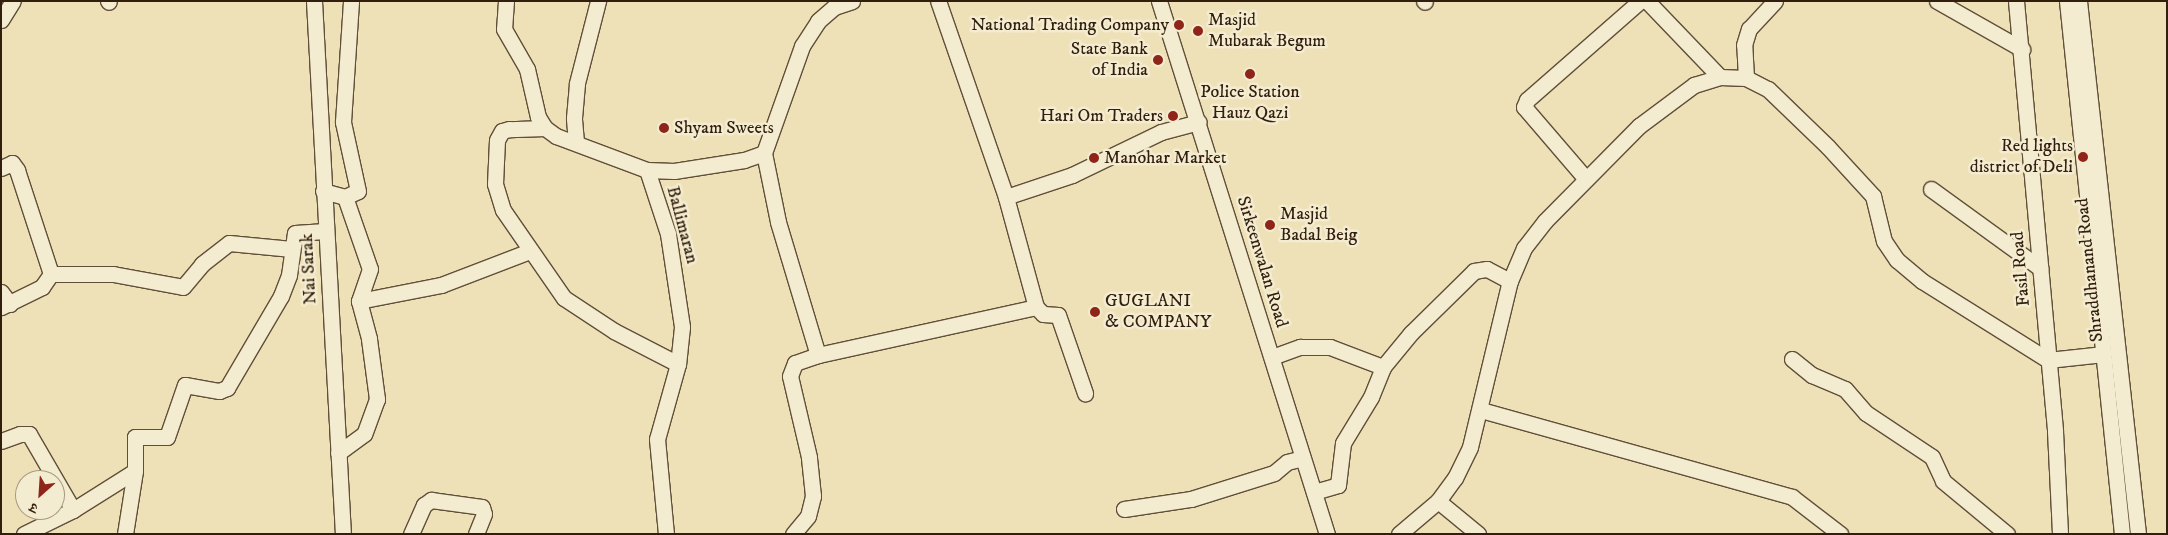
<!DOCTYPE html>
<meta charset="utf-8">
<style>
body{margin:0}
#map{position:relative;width:2168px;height:535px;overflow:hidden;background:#eee1b7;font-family:"IM FELL DW Pica","Noto Serif Devanagari",serif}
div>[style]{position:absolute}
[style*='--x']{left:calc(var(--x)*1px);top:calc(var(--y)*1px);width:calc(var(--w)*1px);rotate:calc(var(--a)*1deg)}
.roads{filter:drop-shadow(1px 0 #604f38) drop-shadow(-1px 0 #604f38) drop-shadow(0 1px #604f38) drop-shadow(0 -1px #604f38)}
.minor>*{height:15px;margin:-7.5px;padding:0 7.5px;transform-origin:7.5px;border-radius:7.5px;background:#f4ecd0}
.dots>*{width:14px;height:14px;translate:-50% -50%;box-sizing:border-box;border:2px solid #f4ecd0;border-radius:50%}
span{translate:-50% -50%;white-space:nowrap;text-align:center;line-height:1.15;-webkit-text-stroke:5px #f4ecd0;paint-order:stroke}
.poi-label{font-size:18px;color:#311e0d}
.left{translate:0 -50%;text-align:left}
.right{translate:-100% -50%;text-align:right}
.street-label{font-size:18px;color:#311e0d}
.frame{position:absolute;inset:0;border:2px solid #311e0d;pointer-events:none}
.north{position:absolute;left:15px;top:470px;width:50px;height:50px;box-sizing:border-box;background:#f4ecd0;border:1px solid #a69a82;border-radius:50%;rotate:206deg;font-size:14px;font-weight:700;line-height:20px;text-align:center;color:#311e0d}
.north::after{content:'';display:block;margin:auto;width:18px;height:22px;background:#8f2418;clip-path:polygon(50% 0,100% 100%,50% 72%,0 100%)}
</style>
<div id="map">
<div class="roads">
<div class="minor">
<i style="--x:108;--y:1;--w:1;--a:45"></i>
<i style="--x:314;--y:1;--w:534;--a:86.89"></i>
<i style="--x:506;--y:1;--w:28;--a:94"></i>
<i style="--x:504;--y:29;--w:46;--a:60.1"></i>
<i style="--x:527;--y:69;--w:49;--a:77.1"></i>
<i style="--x:538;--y:117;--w:13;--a:58"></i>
<i style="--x:545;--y:128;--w:14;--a:36"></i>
<i style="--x:556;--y:136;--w:97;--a:20.5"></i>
<i style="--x:647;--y:170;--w:67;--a:71.8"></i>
<i style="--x:668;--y:234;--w:94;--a:81.4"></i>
<i style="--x:682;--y:327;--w:37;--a:96"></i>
<i style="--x:678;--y:364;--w:78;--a:105.6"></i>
<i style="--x:657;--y:439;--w:95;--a:84.6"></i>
<i style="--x:1159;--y:1;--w:559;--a:72.51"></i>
<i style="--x:1424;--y:1;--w:1;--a:45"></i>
<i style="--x:1647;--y:1;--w:105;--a:46.2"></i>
<i style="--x:1937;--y:1;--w:98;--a:29.5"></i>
<i style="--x:2016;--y:1;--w:432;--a:84.8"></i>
<i style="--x:2055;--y:431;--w:103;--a:87.2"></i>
<i style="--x:2067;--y:1;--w:536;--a:84.11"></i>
<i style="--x:2079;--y:1;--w:536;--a:83.68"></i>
<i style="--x:1;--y:20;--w:22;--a:-58"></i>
<i style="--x:1746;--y:78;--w:33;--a:-93"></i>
<i style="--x:1744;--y:45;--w:17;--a:-73"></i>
<i style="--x:1749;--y:29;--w:38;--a:-47"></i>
<i style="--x:545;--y:128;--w:36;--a:178"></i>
<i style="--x:509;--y:129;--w:7;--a:164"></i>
<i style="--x:502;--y:131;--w:10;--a:119"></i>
<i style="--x:497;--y:140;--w:44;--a:92.6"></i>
<i style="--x:495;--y:184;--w:27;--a:73"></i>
<i style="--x:503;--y:210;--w:107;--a:55.3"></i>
<i style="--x:564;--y:298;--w:60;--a:33.4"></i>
<i style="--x:614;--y:331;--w:72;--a:27.3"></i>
<i style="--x:576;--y:142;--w:24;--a:-95"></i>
<i style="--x:574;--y:118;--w:35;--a:-85"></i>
<i style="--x:577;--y:83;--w:85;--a:-75.6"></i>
<i style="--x:764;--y:153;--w:70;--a:78.5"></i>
<i style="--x:778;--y:222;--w:139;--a:73.3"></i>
<i style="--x:1;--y:168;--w:12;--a:-24"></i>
<i style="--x:12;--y:163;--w:9;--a:54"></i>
<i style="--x:17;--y:170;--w:109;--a:71.9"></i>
<i style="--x:51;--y:274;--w:16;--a:125"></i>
<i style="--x:42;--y:287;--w:46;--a:154"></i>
<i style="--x:647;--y:170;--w:27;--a:2"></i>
<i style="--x:674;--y:171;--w:71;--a:-8.9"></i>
<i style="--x:744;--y:160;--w:21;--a:-19"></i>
<i style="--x:764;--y:153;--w:114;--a:-70.4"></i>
<i style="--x:802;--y:46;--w:30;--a:-57"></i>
<i style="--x:818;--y:21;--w:21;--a:-41"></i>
<i style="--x:834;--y:7;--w:19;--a:-18"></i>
<i style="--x:1586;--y:179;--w:95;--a:-130.7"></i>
<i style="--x:1524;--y:107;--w:8;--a:-67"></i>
<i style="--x:1527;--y:100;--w:150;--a:-41.2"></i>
<i style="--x:1931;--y:189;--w:135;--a:35.9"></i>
<i style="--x:323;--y:191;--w:23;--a:15"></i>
<i style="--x:345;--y:197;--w:76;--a:70.9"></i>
<i style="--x:370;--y:269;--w:34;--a:109"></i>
<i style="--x:359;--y:301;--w:39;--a:75"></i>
<i style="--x:369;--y:339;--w:61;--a:82.4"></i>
<i style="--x:377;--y:399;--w:37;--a:110"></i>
<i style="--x:364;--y:434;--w:32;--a:144"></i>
<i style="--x:345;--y:197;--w:14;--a:-25"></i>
<i style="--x:358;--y:191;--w:71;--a:-102.3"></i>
<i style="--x:343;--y:122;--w:121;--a:-86.2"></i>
<i style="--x:1006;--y:197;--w:70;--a:-18.4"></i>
<i style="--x:1072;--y:175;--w:99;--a:-25.8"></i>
<i style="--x:1161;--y:132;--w:39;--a:-15"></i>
<i style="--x:51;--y:274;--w:62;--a:0"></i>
<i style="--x:113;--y:274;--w:71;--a:10.5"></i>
<i style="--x:183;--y:287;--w:30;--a:-50"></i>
<i style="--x:202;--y:264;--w:34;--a:-38"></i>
<i style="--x:229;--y:243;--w:63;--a:5.4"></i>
<i style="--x:1;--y:292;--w:15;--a:53"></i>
<i style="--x:359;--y:301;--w:84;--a:-11"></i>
<i style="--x:441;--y:285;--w:95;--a:-20.9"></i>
<i style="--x:1036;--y:307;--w:10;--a:45"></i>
<i style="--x:1043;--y:314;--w:15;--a:4"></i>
<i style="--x:1058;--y:315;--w:83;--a:70.9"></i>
<i style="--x:1272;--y:357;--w:30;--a:-20"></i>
<i style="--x:1300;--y:347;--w:30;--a:0"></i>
<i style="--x:1330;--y:347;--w:57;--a:20.7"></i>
<i style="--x:1792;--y:359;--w:26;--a:39"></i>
<i style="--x:1812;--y:375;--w:36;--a:23"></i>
<i style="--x:1845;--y:389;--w:32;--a:49"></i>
<i style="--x:1866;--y:413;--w:79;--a:33.7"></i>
<i style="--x:1932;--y:457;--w:26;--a:65"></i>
<i style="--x:1943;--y:481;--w:83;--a:39.6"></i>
<i style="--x:1481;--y:410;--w:323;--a:15.6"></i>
<i style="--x:1792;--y:497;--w:61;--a:37.6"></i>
<i style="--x:1;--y:441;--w:20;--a:-20"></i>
<i style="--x:20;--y:434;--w:9;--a:0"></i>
<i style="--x:29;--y:434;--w:88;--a:59.9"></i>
<i style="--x:1314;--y:492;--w:25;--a:-16"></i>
<i style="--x:1338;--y:485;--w:42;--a:-83.2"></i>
<i style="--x:1343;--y:443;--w:54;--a:-58.7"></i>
<i style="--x:1371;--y:397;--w:32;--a:-68"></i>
<i style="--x:1383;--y:367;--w:44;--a:-50.5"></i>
<i style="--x:1411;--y:333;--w:88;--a:-44.5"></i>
<i style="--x:1474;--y:271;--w:13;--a:-9"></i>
<i style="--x:1487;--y:269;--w:26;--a:28"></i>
<i style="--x:1438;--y:501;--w:52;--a:39.5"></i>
<i style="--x:1124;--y:509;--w:68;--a:-8.5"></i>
<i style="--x:1191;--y:499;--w:87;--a:-17.4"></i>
<i style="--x:1274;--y:473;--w:17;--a:-40"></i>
<i style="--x:1287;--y:462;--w:16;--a:-14"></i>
<i style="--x:24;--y:534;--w:55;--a:-26.1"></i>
<i style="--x:73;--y:510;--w:73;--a:-32.2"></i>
<i style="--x:135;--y:471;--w:34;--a:-90"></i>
<i style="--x:135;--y:437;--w:32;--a:0"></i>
<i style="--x:167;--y:437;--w:55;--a:-70.9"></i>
<i style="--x:185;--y:385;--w:35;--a:10"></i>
<i style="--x:219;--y:391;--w:9;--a:-21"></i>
<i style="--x:227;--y:388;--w:107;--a:-59.6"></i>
<i style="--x:281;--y:296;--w:22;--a:-69"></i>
<i style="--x:289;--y:275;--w:42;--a:-81.9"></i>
<i style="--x:295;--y:233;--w:30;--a:-4"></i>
<i style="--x:125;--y:534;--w:64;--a:-81"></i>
<i style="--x:411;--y:534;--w:32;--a:-66"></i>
<i style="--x:424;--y:505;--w:9;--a:-36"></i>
<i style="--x:431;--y:500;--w:51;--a:7.8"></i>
<i style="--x:482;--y:507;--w:7;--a:74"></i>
<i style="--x:484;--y:514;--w:22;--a:112"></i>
<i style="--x:793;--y:534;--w:23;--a:-50"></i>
<i style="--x:808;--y:516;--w:21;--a:-76"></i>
<i style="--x:813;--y:496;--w:39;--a:-96"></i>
<i style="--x:809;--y:457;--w:83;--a:-103.2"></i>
<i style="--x:790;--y:376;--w:14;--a:-69"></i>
<i style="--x:795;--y:363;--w:24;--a:-19"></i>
<i style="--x:818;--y:355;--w:223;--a:-12.4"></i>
<i style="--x:1036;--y:307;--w:114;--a:-105.3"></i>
<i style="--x:1006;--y:197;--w:207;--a:-109.1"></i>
<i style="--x:1399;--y:534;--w:51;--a:-40.2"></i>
<i style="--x:1438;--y:501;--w:29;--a:-54"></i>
<i style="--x:1455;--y:478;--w:34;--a:-64"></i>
<i style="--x:1470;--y:447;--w:171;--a:-76.5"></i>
<i style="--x:1510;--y:281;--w:36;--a:-67"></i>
<i style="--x:1524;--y:248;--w:34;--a:-52"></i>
<i style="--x:1545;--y:221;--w:134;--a:-45.3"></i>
<i style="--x:1639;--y:126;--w:69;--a:-36.7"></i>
<i style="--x:1694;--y:85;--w:27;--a:-17"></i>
<i style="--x:1720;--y:77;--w:26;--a:2"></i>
<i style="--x:1746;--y:78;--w:25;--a:27"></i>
<i style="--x:1768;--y:89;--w:83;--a:44"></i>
<i style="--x:1828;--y:147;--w:67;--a:47.4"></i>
<i style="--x:1873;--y:196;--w:46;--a:76.3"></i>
<i style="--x:1884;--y:241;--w:23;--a:56"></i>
<i style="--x:1897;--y:260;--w:33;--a:40"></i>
<i style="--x:1922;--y:281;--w:149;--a:32.1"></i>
<i style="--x:2048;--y:360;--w:56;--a:-6.1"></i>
</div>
</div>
<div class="dots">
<i style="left:1179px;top:25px;background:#8f2418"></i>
<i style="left:1198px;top:31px;background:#8f2418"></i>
<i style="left:1158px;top:60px;background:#8f2418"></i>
<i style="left:1250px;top:74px;background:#8f2418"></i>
<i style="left:1173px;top:116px;background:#8f2418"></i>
<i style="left:664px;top:128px;background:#8f2418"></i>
<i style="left:2083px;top:157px;background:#8f2418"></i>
<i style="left:1094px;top:158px;background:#8f2418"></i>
<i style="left:1270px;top:225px;background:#8f2418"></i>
<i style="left:1095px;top:312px;background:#8f2418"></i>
</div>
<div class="poi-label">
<span class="left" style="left:1208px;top:31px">Masjid<br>Mubarak Begum</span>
<span class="right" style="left:1169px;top:25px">National Trading Company</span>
<span class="right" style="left:1148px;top:60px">State Bank<br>of India</span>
<span style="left:1250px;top:103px">Police Station<br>Hauz Qazi</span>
<span class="right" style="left:1163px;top:116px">Hari Om Traders</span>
<span class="left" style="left:674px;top:128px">Shyam Sweets</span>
<span class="right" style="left:2073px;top:157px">Red lights<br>district of Deli</span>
<span class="left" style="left:1104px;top:158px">Manohar Market</span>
<span class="left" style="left:1280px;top:225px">Masjid<br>Badal Beig</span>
<span class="left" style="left:1105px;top:312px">GUGLANI<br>&amp; COMPANY</span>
</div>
<div class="street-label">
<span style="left:682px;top:225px;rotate:75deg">Ballimaran</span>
<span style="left:1262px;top:262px;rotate:73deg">Sirkeenwalan Road</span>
<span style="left:309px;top:269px;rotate:-93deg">Nai Sarak</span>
<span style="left:2021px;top:269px;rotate:-95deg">Fasil Road</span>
<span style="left:2090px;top:270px;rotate:-96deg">Shraddhanand Road</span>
</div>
<div class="frame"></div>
<div class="north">उ</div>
</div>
